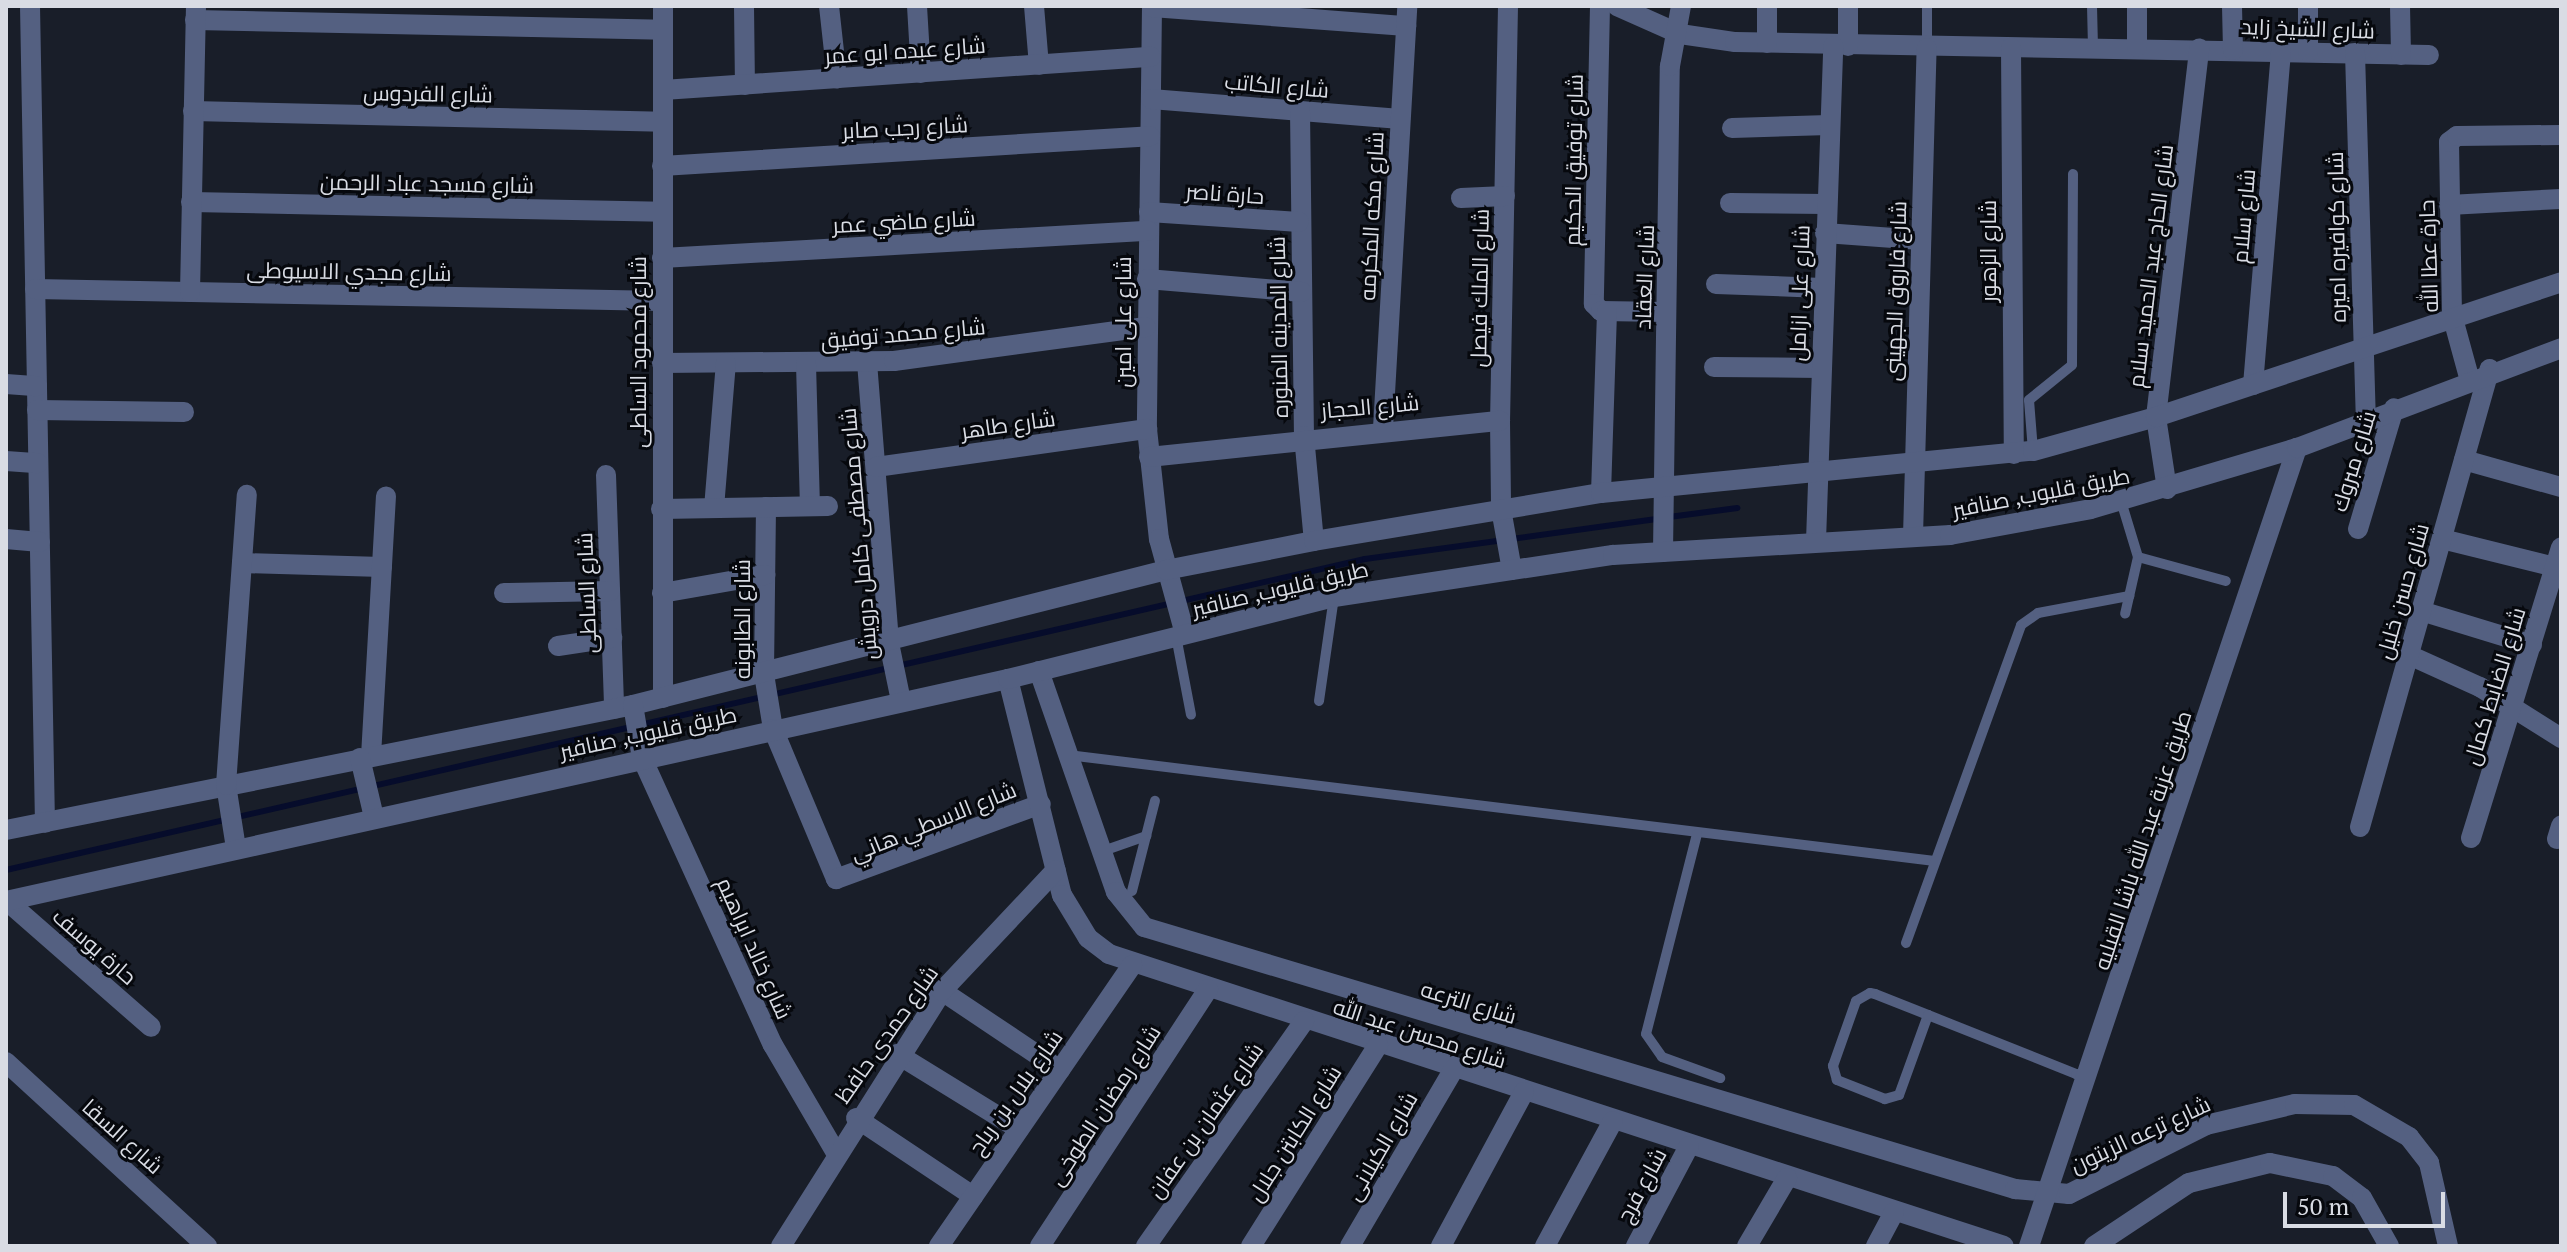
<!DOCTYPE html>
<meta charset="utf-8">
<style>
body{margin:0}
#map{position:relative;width:2567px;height:1252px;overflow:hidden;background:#191e29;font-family:"PT Serif",Cairo,serif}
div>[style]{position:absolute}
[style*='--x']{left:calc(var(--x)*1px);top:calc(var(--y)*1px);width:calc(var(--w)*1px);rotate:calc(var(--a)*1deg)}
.stream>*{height:6px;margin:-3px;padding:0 3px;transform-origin:3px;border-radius:3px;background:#060c2b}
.service>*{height:10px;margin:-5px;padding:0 5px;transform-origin:5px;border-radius:5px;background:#546081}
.minor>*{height:20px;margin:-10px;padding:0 10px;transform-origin:10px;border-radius:10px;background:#546081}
.tertiary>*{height:20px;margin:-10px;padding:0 10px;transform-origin:10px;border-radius:10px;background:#546081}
span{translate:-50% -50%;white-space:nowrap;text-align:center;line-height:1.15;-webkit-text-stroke:6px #06080d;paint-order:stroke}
.street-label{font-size:22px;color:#d9dce4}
.frame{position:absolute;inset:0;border:8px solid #d9dce4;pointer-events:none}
.scale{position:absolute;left:2283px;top:1192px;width:162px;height:36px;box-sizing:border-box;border:4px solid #d9dce4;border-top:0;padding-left:10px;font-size:24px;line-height:28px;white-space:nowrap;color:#d9dce4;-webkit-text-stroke:6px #06080d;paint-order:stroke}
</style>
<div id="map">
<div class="stream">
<i style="--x:1669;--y:517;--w:69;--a:-7.5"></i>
<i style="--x:6;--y:870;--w:1394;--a:-12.89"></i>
<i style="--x:1365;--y:559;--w:296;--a:-7.8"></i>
</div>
<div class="service">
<i style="--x:2092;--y:6;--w:42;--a:88.6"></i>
<i style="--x:1927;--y:48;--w:42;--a:-90"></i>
<i style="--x:2033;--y:451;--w:51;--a:-94.5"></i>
<i style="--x:2029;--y:400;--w:55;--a:-39.1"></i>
<i style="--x:2072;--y:365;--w:191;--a:-89.7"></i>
<i style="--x:2121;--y:501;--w:59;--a:73.1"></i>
<i style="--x:2138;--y:557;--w:58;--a:102.8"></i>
<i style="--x:2138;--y:557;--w:91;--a:15.3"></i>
<i style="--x:1176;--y:636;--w:80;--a:79.2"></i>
<i style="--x:1319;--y:701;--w:105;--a:-81.8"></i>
<i style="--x:1068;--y:755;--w:873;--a:6.97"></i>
<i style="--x:1697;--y:834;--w:206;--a:104.3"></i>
<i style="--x:1646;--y:1034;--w:28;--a:55"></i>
<i style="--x:1662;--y:1057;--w:62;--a:19.9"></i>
<i style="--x:1103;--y:851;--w:46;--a:-19.2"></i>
<i style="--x:1132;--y:891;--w:93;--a:-75.7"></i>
<i style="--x:1906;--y:943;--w:338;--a:-70.1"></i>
<i style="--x:2021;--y:625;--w:21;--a:-35"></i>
<i style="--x:2038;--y:613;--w:93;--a:-10.6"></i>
<i style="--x:1928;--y:1015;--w:85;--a:109.9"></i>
<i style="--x:1899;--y:1095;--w:15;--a:164"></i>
<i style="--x:1885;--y:1099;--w:52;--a:-158.4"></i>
<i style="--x:1837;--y:1080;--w:15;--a:-106"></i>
<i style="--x:1833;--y:1066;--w:69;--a:-70.5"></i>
<i style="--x:1856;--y:1001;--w:16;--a:-30"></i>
<i style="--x:1870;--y:993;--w:5;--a:11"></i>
<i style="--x:1875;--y:994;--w:57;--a:21.6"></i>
<i style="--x:1928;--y:1015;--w:159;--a:21.7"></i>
<i style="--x:2076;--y:1074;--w:11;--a:22"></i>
</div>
<div class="minor">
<i style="--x:30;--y:6;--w:817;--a:88.95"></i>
<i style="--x:744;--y:6;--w:79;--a:89.3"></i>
<i style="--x:829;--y:6;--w:73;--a:83.7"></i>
<i style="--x:917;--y:6;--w:67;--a:86.6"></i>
<i style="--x:1034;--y:6;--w:59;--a:85.2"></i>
<i style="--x:1152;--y:6;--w:423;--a:90.7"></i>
<i style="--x:1147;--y:429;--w:111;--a:83.8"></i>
<i style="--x:1159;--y:539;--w:98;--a:74.7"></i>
<i style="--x:1508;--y:6;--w:415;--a:91.1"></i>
<i style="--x:1500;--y:421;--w:88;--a:89.3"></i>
<i style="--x:1501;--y:509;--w:62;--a:79.8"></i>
<i style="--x:1600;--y:6;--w:298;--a:91.2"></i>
<i style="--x:1594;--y:304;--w:10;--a:45"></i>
<i style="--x:1601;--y:311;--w:65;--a:0.9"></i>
<i style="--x:1617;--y:6;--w:69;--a:24"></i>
<i style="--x:1680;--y:34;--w:56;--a:8.3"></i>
<i style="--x:1735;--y:42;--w:694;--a:1.07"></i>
<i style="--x:1767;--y:6;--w:37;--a:90"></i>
<i style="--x:1848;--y:6;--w:40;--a:90"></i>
<i style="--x:2137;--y:6;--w:41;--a:90"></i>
<i style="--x:2232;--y:6;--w:44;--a:88.7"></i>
<i style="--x:2400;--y:6;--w:49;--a:88.8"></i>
<i style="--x:1152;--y:7;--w:255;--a:4.3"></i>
<i style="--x:195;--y:20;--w:468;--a:1.2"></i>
<i style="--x:2011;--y:48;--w:406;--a:89.6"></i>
<i style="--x:2308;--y:52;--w:46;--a:-90"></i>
<i style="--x:2355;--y:53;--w:366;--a:88.3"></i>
<i style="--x:663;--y:90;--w:489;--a:-3.9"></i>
<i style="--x:1151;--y:99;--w:250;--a:4.6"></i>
<i style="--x:193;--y:111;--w:469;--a:1.3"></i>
<i style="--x:1300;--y:111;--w:325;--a:89.3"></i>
<i style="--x:1304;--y:436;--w:105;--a:84.6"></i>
<i style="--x:1732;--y:128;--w:97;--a:-1.8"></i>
<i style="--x:662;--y:166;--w:489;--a:-3.5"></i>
<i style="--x:1461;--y:198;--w:44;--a:-2.6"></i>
<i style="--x:191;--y:202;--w:471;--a:1.2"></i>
<i style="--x:1730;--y:203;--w:96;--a:0.6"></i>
<i style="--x:2449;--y:205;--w:112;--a:-3.1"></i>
<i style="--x:1149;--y:212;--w:150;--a:3.8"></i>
<i style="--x:1825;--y:233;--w:96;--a:4.2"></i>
<i style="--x:662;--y:258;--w:487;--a:-3.2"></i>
<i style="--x:1147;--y:279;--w:155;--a:4.8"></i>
<i style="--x:1716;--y:284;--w:107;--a:2.1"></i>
<i style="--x:35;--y:289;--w:627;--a:1.1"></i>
<i style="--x:190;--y:292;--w:286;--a:-88.8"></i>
<i style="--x:867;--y:362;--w:282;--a:85.5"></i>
<i style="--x:889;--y:643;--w:59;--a:78.3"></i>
<i style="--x:662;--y:363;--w:232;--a:-0.5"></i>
<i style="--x:894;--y:361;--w:254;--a:-7.7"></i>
<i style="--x:806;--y:364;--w:142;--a:88.4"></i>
<i style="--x:1714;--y:367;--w:107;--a:0.5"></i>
<i style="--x:2469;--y:377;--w:64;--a:-105.3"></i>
<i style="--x:2452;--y:315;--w:173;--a:-91"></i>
<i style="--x:2449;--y:142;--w:10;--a:-37"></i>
<i style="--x:2457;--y:136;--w:104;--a:-0.6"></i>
<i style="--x:6;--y:384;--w:31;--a:4"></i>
<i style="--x:2253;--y:385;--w:335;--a:-85.2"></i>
<i style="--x:37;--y:410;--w:147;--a:0.8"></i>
<i style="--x:1383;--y:428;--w:423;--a:-86.7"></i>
<i style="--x:1149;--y:457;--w:353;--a:-5.9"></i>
<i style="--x:2464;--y:460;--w:101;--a:15.6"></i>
<i style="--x:6;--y:461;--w:32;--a:4"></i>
<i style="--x:876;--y:467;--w:274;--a:-8"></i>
<i style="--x:606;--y:475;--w:234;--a:88"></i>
<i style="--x:2167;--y:489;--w:73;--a:-98.7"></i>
<i style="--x:2156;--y:417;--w:371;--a:-83.3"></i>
<i style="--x:1601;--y:493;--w:181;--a:-88.1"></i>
<i style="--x:766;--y:507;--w:167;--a:90.7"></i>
<i style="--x:764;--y:674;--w:56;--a:80.7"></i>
<i style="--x:773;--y:729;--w:163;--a:67.2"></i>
<i style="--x:836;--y:879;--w:218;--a:-20.1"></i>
<i style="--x:714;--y:508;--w:145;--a:-85.3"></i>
<i style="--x:661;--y:509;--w:167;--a:-1"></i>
<i style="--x:2358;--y:529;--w:126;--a:-73.4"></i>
<i style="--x:1913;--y:536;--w:488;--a:-88.4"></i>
<i style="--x:6;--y:539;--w:34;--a:5"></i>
<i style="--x:2442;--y:539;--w:116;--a:13.9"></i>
<i style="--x:1816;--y:541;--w:495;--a:-88"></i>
<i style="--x:1663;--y:552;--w:486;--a:-89.2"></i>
<i style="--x:1670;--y:66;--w:61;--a:-79.6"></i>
<i style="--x:242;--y:563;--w:140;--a:1.6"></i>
<i style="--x:504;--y:593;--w:106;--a:-1.1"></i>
<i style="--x:662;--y:593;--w:105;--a:-9.9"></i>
<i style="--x:2421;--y:611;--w:116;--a:17"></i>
<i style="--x:558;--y:646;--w:55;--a:-8.4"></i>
<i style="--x:2409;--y:655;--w:78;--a:24.3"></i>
<i style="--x:2480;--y:687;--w:96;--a:32.2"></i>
<i style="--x:1039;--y:671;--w:234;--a:70.8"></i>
<i style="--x:1116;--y:892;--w:45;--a:51.3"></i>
<i style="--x:1144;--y:927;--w:910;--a:16.74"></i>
<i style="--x:2015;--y:1189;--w:54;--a:5.3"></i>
<i style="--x:2069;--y:1194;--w:153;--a:-26.7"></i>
<i style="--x:2206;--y:1125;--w:91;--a:-13.3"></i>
<i style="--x:2295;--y:1104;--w:59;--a:1"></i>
<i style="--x:2354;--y:1105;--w:64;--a:30.2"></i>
<i style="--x:2409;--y:1137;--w:33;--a:52"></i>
<i style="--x:2429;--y:1163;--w:85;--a:77.1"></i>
<i style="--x:1008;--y:679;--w:223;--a:76"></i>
<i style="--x:1062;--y:895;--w:50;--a:58.8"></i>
<i style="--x:1088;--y:938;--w:26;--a:37"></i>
<i style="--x:1109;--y:954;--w:941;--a:18.07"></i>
<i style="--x:663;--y:698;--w:692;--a:-90"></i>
<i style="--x:371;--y:756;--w:260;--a:-86.7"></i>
<i style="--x:642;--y:758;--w:315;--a:65.5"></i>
<i style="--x:773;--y:1045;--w:125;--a:59.7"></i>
<i style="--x:2360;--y:827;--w:476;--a:-74.2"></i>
<i style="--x:6;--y:830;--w:639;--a:-11.27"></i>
<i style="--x:633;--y:705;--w:550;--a:-14.21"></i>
<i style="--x:1166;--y:570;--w:151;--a:-11.1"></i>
<i style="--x:1314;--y:541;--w:291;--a:-9.5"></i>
<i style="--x:1601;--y:493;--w:434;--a:-5.6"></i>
<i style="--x:2033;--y:451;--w:128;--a:-15.5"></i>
<i style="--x:2156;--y:417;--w:427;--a:-18.4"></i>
<i style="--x:2471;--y:838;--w:304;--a:-72.8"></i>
<i style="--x:2557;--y:839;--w:14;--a:-73"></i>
<i style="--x:236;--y:848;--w:64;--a:-99"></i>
<i style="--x:226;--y:785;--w:291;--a:-85.9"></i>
<i style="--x:7;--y:901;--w:191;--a:41.2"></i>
<i style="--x:942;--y:991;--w:142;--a:33.8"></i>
<i style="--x:897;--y:1054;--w:143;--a:31.6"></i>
<i style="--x:6;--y:1062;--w:273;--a:42.5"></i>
<i style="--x:856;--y:1118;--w:141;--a:33.7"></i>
<i style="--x:781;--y:1246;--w:302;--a:-57.7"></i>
<i style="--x:942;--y:991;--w:166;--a:-46.7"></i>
<i style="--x:939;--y:1246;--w:341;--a:-55.5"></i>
<i style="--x:1040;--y:1246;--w:307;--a:-56.8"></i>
<i style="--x:1146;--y:1246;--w:275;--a:-54.9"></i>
<i style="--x:1251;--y:1246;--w:238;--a:-57.7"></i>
<i style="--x:1350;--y:1246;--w:205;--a:-59.6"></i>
<i style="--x:1441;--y:1246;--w:175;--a:-61.7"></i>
<i style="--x:1545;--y:1246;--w:142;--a:-61.5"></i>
<i style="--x:1636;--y:1246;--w:113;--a:-62.1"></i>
<i style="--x:1747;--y:1246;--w:79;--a:-59.5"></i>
<i style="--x:1876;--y:1246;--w:38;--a:-62"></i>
<i style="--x:2029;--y:1246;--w:842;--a:-71.44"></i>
<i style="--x:2094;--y:1246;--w:114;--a:-33.6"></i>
<i style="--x:2189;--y:1183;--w:83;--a:-13.9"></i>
<i style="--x:2270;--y:1163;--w:64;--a:11.7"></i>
<i style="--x:2333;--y:1176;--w:36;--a:37"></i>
<i style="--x:2362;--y:1198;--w:55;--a:60.6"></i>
</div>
<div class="tertiary">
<i style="--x:633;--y:705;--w:54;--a:80.4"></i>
<i style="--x:360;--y:758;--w:61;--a:76.7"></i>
<i style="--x:6;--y:901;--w:1026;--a:-12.49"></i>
<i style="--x:1008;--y:679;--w:336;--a:-14.1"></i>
<i style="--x:1334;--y:597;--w:282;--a:-8.6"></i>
<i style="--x:1613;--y:555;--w:338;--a:-3.4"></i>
<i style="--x:1950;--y:535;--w:143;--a:-10.4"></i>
<i style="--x:2091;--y:509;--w:215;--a:-16.5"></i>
<i style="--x:2297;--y:448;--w:282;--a:-20.7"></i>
</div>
<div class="street-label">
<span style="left:2308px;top:28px;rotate:2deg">شارع الشيخ زايد</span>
<span style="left:905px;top:50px;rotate:-4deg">شارع عبده ابو عمر</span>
<span style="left:1277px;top:85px;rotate:5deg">شارع الكاتب</span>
<span style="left:428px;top:93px;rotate:1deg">شارع الفردوس</span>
<span style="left:905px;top:127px;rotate:-3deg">شارع رجب صابر</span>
<span style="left:1573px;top:160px;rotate:-89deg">شارع توفيق الحكيم</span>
<span style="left:427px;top:183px;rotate:1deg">شارع مسجد عباد الرحمن</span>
<span style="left:1225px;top:193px;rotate:4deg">حارة ناصر</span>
<span style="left:1371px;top:216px;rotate:-87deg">شارع مكه المكرمه</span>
<span style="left:2243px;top:216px;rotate:-85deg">شارع سلام</span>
<span style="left:904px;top:221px;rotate:-3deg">شارع ماضي عمر</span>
<span style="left:2336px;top:237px;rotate:-91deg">شارع كوافيره اميره</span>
<span style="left:1988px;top:251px;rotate:-90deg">شارع الزهور</span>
<span style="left:2428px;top:256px;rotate:-92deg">حارة عطا الله</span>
<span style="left:2150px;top:266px;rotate:-83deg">شارع الحاج عبد الحميد سلام</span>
<span style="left:349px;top:271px;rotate:1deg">شارع مجدي الاسيوطى</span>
<span style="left:1644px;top:277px;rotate:-88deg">شارع العقاد</span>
<span style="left:1479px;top:288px;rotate:-89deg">شارع الملك فيصل</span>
<span style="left:1895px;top:291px;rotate:-88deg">شارع فاروق الجهينى</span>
<span style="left:1799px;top:293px;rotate:-88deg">شارع على ازامل</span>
<span style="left:1123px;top:322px;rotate:-90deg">شارع على امين</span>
<span style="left:1278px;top:327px;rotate:-91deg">شارع المدينه المنوره</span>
<span style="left:903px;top:333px;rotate:-5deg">شارع محمد توفيق</span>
<span style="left:638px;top:352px;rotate:-90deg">شارع محمود الساطى</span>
<span style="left:1370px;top:406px;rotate:-5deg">شارع الحجاز</span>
<span style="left:1008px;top:424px;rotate:-8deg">شارع طاهر</span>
<span style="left:2353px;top:461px;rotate:-73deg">شارع مبروك</span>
<span style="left:2041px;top:492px;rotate:-11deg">طريق قليوب, صنافير</span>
<span style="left:858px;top:534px;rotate:-95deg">شارع مصطفى كامل درويش</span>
<span style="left:1280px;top:588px;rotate:-13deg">طريق قليوب, صنافير</span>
<span style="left:2402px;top:591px;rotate:-74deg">شارع حسن خليل</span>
<span style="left:586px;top:593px;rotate:-92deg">شارع الساطى</span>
<span style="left:742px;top:619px;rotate:-90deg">شارع الطابونه</span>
<span style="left:2494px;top:686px;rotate:-73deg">شارع الضابط كمال</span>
<span style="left:648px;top:732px;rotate:-12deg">طريق قليوب, صنافير</span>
<span style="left:933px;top:821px;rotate:-22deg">شارع الاسطي هاني</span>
<span style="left:2142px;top:840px;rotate:-72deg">طريق عزبة عبد الله باشا القبليه</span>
<span style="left:95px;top:946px;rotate:41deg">حارة يوسف</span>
<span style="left:755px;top:948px;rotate:66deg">شارع خالد ابراهيم</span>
<span style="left:1469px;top:1002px;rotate:17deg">شارع الترعه</span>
<span style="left:1420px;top:1033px;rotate:18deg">شارع محسن عبد الله</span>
<span style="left:886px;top:1034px;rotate:-55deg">شارع حمدى حافظ</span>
<span style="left:1015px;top:1092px;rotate:-55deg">شارع بلال بن رباح</span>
<span style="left:1104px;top:1105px;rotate:-57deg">شارع رمضان الطوخى</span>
<span style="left:1205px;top:1120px;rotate:-55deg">شارع عثمان بن عفان</span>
<span style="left:1294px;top:1133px;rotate:-58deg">شارع الكابتن جلال</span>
<span style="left:2140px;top:1134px;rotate:-25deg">شارع ترعه الزيتون</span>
<span style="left:123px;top:1136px;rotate:42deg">شارع السقا</span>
<span style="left:1381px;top:1146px;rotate:-60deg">شارع الكيلانى</span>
<span style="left:1641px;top:1185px;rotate:-62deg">شارع فرج</span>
</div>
<div class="frame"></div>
<div class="scale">50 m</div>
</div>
